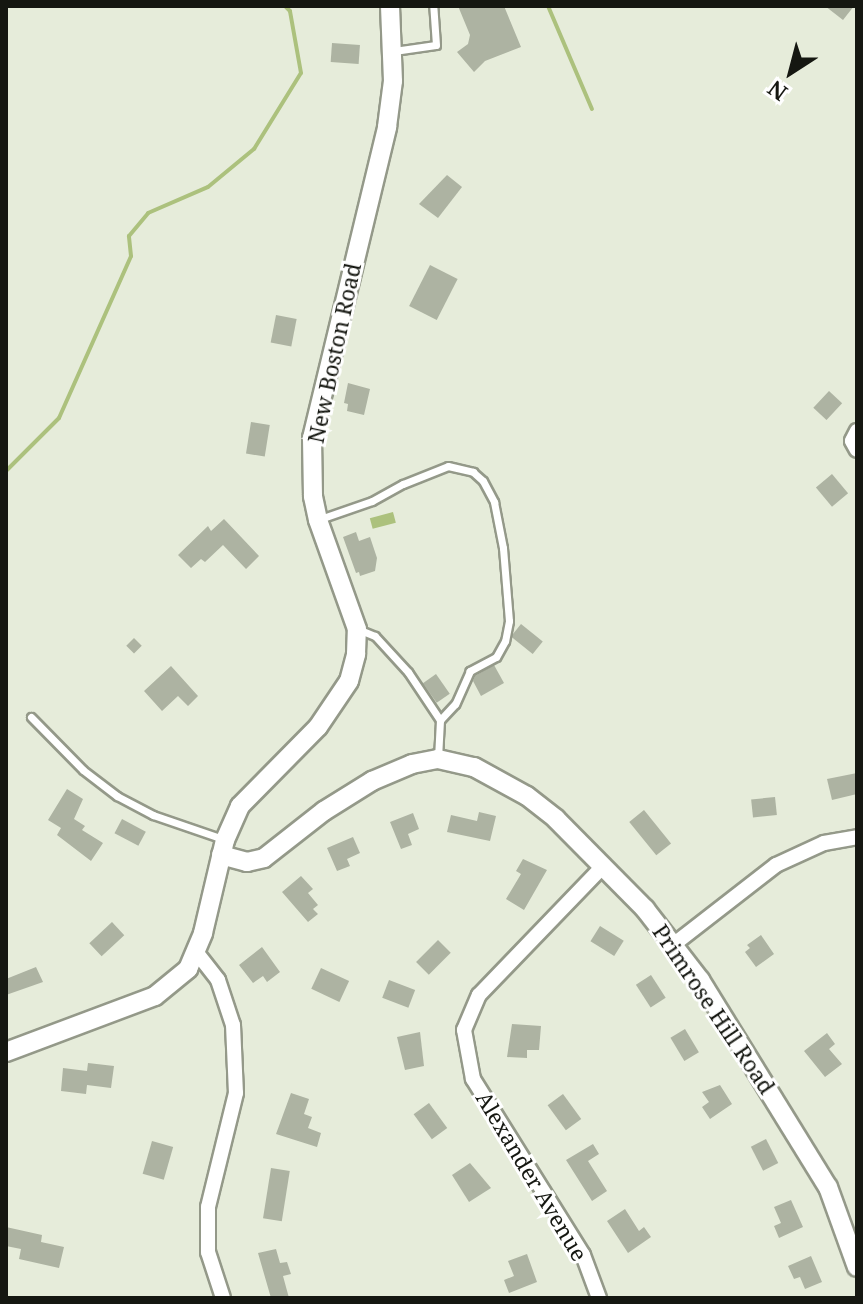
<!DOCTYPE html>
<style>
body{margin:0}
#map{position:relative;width:863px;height:1304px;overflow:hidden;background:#e6ecda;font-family:"Noto Serif",serif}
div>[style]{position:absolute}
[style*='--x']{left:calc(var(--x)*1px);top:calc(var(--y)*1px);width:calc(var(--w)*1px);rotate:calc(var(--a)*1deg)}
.water>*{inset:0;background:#acc17d;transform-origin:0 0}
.stream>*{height:4px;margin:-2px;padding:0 2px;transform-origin:2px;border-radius:2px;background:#acc17d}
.building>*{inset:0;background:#adb3a2;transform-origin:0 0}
.roads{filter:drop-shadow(2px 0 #949989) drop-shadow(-2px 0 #949989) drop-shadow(0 2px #949989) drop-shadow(0 -2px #949989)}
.service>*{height:7px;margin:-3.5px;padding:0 3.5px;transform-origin:3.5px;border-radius:3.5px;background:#fff}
.minor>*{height:14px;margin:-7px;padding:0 7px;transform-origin:7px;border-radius:7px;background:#fff}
.tertiary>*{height:18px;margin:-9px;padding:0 9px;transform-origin:9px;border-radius:9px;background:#fff}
span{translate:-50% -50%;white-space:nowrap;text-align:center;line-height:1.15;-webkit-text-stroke:6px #fff;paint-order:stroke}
.street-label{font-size:22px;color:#151711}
.frame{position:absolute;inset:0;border:8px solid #151711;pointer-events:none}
.north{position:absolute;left:751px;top:32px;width:80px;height:80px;-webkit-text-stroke:6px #fff;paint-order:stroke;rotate:216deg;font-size:22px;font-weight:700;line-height:32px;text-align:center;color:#151711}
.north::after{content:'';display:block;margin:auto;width:28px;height:36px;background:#151711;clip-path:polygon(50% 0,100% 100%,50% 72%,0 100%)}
</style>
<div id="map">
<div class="water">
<i style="left:393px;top:512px;width:11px;height:24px;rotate:75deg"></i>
</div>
<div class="stream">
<i style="--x:548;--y:6;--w:112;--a:66.9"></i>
<i style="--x:6;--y:471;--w:75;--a:-45"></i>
<i style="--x:59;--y:418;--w:177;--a:-66"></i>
<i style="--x:131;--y:256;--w:20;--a:-96"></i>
<i style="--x:129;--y:236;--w:30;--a:-50"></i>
<i style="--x:148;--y:213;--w:65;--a:-23.4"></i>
<i style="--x:208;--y:187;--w:60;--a:-39.6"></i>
<i style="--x:254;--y:149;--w:89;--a:-58.3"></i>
<i style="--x:301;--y:73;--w:63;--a:-100.1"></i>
<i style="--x:290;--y:11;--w:7;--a:-135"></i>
</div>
<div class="building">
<i style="clip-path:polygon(458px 6px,504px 6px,521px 47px,485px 61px,474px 72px,457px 52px,468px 44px,470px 35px)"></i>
<i style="clip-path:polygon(825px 6px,854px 6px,843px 20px)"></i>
<i style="left:332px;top:43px;width:28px;height:19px;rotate:4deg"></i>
<i style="clip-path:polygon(447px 175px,462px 187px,438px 218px,419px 204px)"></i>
<i style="left:430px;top:265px;width:31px;height:46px;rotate:27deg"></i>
<i style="left:276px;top:315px;width:21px;height:28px;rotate:11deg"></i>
<i style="clip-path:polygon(348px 383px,370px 389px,364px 415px,347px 411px,348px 404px,344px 403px)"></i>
<i style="left:829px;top:391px;width:18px;height:23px;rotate:43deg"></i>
<i style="left:251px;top:422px;width:19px;height:32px;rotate:9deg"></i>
<i style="left:832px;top:474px;width:25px;height:21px;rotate:50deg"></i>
<i style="clip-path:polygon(224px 519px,259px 556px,246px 569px,223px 545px,205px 562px,201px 559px,191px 568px,178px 555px,208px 526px,211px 531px)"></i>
<i style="clip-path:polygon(356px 532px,359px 541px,370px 537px,377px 558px,375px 571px,360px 576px,359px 572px,356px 573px,343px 537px)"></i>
<i style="left:521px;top:624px;width:28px;height:16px;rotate:39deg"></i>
<i style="left:134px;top:638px;width:11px;height:11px;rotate:45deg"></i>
<i style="clip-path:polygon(494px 665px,504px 683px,481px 696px,473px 681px,475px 676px)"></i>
<i style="clip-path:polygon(171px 666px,198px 696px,188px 706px,178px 696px,162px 711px,144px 691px)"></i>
<i style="left:436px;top:674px;width:24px;height:16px;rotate:55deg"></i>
<i style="clip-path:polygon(857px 773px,857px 794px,832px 800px,827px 779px)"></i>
<i style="clip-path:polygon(67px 789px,83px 799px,74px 819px,85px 826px,82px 830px,103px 843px,91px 861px,57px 835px,61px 828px,48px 820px)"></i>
<i style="left:775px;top:797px;width:18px;height:24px;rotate:84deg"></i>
<i style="left:644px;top:810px;width:43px;height:19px;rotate:51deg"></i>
<i style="clip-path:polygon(479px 812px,496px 816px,490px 841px,447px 832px,451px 815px,477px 821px)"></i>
<i style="clip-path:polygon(413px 813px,419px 829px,408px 834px,412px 845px,401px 849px,390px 822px)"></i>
<i style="left:122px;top:819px;width:27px;height:16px;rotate:28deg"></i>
<i style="clip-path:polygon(353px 837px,360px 853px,347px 859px,350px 866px,337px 871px,327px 848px)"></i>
<i style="clip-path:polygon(523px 859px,547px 870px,524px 910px,506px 899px,521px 874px,516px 871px)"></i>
<i style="clip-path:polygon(301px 876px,313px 889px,308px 893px,318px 905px,313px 909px,318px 914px,308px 922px,282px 892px)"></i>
<i style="left:112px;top:922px;width:18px;height:31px;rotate:47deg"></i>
<i style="left:600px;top:926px;width:28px;height:18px;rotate:32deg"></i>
<i style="clip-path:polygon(761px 935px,774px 954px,756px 967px,745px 952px,750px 948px,747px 945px)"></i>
<i style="left:438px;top:940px;width:18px;height:31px;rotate:45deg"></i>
<i style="clip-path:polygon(262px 947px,280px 972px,267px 982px,263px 976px,253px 983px,239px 965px)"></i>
<i style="clip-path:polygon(36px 967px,43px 982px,6px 995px,6px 979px)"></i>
<i style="left:321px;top:968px;width:31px;height:23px;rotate:25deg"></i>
<i style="left:651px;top:975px;width:27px;height:18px;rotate:57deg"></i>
<i style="left:389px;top:980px;width:28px;height:19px;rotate:21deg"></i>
<i style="clip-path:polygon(512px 1024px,541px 1026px,539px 1050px,527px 1050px,527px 1058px,507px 1057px)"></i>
<i style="left:685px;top:1029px;width:27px;height:17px;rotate:59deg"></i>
<i style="clip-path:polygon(420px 1032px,424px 1066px,405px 1070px,397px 1037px)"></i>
<i style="clip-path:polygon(827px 1033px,835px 1044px,829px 1049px,842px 1064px,825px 1077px,804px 1051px)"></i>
<i style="clip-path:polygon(88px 1063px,114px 1066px,111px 1088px,87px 1085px,86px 1094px,61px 1091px,63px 1068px,87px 1071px)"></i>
<i style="clip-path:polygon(720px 1085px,732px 1104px,710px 1119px,702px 1107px,709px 1102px,702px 1092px)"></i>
<i style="clip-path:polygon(291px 1093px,309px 1099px,304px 1114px,312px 1117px,308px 1128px,321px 1133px,317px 1147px,276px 1134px)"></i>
<i style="left:563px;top:1094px;width:31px;height:19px;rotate:54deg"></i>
<i style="left:429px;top:1103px;width:31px;height:19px;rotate:54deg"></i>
<i style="left:766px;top:1139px;width:27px;height:17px;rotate:63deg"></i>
<i style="left:152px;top:1141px;width:22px;height:34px;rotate:16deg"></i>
<i style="clip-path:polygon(593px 1144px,599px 1154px,588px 1161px,607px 1191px,592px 1201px,566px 1160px)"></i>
<i style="clip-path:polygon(470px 1163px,491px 1188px,469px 1202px,452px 1175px)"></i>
<i style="left:271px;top:1168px;width:19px;height:51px;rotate:9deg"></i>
<i style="clip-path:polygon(791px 1200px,803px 1227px,779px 1238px,774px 1226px,781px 1223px,774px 1207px)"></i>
<i style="clip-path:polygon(625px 1209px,639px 1231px,644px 1227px,651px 1237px,628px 1253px,607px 1221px)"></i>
<i style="clip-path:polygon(6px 1227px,42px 1235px,41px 1242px,64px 1247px,59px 1268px,19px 1259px,21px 1249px,6px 1246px)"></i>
<i style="clip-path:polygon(276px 1249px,280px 1263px,287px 1262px,291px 1274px,283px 1276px,289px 1298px,271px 1298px,258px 1253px)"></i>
<i style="clip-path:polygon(527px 1254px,537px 1282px,509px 1293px,504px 1280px,514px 1276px,508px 1261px)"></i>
<i style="clip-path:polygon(811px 1256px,822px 1282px,805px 1289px,800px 1277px,794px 1279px,788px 1266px)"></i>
</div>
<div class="roads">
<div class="service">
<i style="--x:394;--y:51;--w:42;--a:-8.1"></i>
<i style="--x:436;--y:45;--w:39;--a:-94"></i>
<i style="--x:320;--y:519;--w:55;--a:-19.1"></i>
<i style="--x:372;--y:501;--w:35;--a:-29"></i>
<i style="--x:403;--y:484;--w:48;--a:-21.8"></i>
<i style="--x:448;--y:466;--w:26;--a:13"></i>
<i style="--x:473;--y:472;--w:13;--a:42"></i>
<i style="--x:483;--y:481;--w:24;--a:62"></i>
<i style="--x:494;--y:502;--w:47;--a:78.9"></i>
<i style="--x:503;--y:548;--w:73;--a:85.3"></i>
<i style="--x:509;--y:621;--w:20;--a:101"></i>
<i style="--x:505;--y:641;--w:18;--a:119"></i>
<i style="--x:496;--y:657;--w:30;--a:152"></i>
<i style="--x:470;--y:671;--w:36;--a:114"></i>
<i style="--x:455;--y:704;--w:22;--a:133"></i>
<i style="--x:360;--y:630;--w:16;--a:22"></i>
<i style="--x:375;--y:636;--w:49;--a:47.5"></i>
<i style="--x:408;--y:672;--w:58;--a:56.3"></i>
<i style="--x:440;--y:720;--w:36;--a:93"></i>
<i style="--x:31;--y:717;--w:74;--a:45.5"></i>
<i style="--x:83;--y:770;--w:43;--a:37.4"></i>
<i style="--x:117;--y:796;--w:41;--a:27.8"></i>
<i style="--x:153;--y:815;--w:74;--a:18.9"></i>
</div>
<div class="minor">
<i style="--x:857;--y:431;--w:11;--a:117"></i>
<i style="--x:852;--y:441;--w:10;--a:61"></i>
<i style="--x:673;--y:945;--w:130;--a:-37.8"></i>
<i style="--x:776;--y:865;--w:53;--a:-24.6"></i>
<i style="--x:824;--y:843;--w:34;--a:-10"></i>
<i style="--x:197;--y:953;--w:34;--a:52"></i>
<i style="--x:218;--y:980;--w:47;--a:71.6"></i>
<i style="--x:233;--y:1025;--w:68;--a:87.5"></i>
<i style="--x:236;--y:1093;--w:117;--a:103.8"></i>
<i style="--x:208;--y:1207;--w:45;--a:90"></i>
<i style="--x:208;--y:1252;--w:48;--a:71.9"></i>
<i style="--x:599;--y:1298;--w:46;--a:-110.4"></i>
<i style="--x:583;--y:1255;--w:208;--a:-122"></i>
<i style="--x:473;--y:1079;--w:50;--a:-100.4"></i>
<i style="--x:464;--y:1030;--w:38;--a:-67"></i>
<i style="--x:479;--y:995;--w:179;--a:-46.1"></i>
</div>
<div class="tertiary">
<i style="--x:221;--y:855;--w:27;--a:15"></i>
<i style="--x:247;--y:862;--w:17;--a:-13"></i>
<i style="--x:264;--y:858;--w:76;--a:-38.1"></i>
<i style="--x:324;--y:811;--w:57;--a:-32"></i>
<i style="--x:372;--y:781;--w:43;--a:-23"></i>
<i style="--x:412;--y:764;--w:26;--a:-11"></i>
<i style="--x:438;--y:759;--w:37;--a:13"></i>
<i style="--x:474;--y:767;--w:60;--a:28.7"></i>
<i style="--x:527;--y:796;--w:37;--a:38"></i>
<i style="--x:556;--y:819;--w:127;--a:45.3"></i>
<i style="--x:645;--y:909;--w:90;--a:52.2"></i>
<i style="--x:700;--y:980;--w:243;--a:58.3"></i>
<i style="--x:828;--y:1187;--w:85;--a:70.1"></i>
<i style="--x:6;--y:1052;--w:159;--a:-20.6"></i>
<i style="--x:155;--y:996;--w:43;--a:-39.3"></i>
<i style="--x:188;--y:969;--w:39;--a:-67"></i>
<i style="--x:203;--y:933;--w:96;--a:-76.7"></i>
<i style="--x:225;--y:840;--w:37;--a:-66"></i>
<i style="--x:240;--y:806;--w:111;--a:-45.4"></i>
<i style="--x:318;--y:727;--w:55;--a:-56"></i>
<i style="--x:349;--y:681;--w:28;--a:-75"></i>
<i style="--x:356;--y:654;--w:25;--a:-88"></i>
<i style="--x:357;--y:629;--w:116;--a:-109.7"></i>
<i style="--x:318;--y:520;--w:25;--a:-102"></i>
<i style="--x:313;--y:496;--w:58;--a:-91"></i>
<i style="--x:312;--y:438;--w:320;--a:-76.4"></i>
<i style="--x:387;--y:127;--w:46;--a:-82.6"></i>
<i style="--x:393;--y:81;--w:75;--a:-92.3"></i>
</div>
</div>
<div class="street-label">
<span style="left:334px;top:353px;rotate:-78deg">New Boston Road</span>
<span style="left:714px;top:1009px;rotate:56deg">Primrose Hill Road</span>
<span style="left:532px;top:1176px;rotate:59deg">Alexander Avenue</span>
</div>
<div class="frame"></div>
<div class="north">N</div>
</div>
